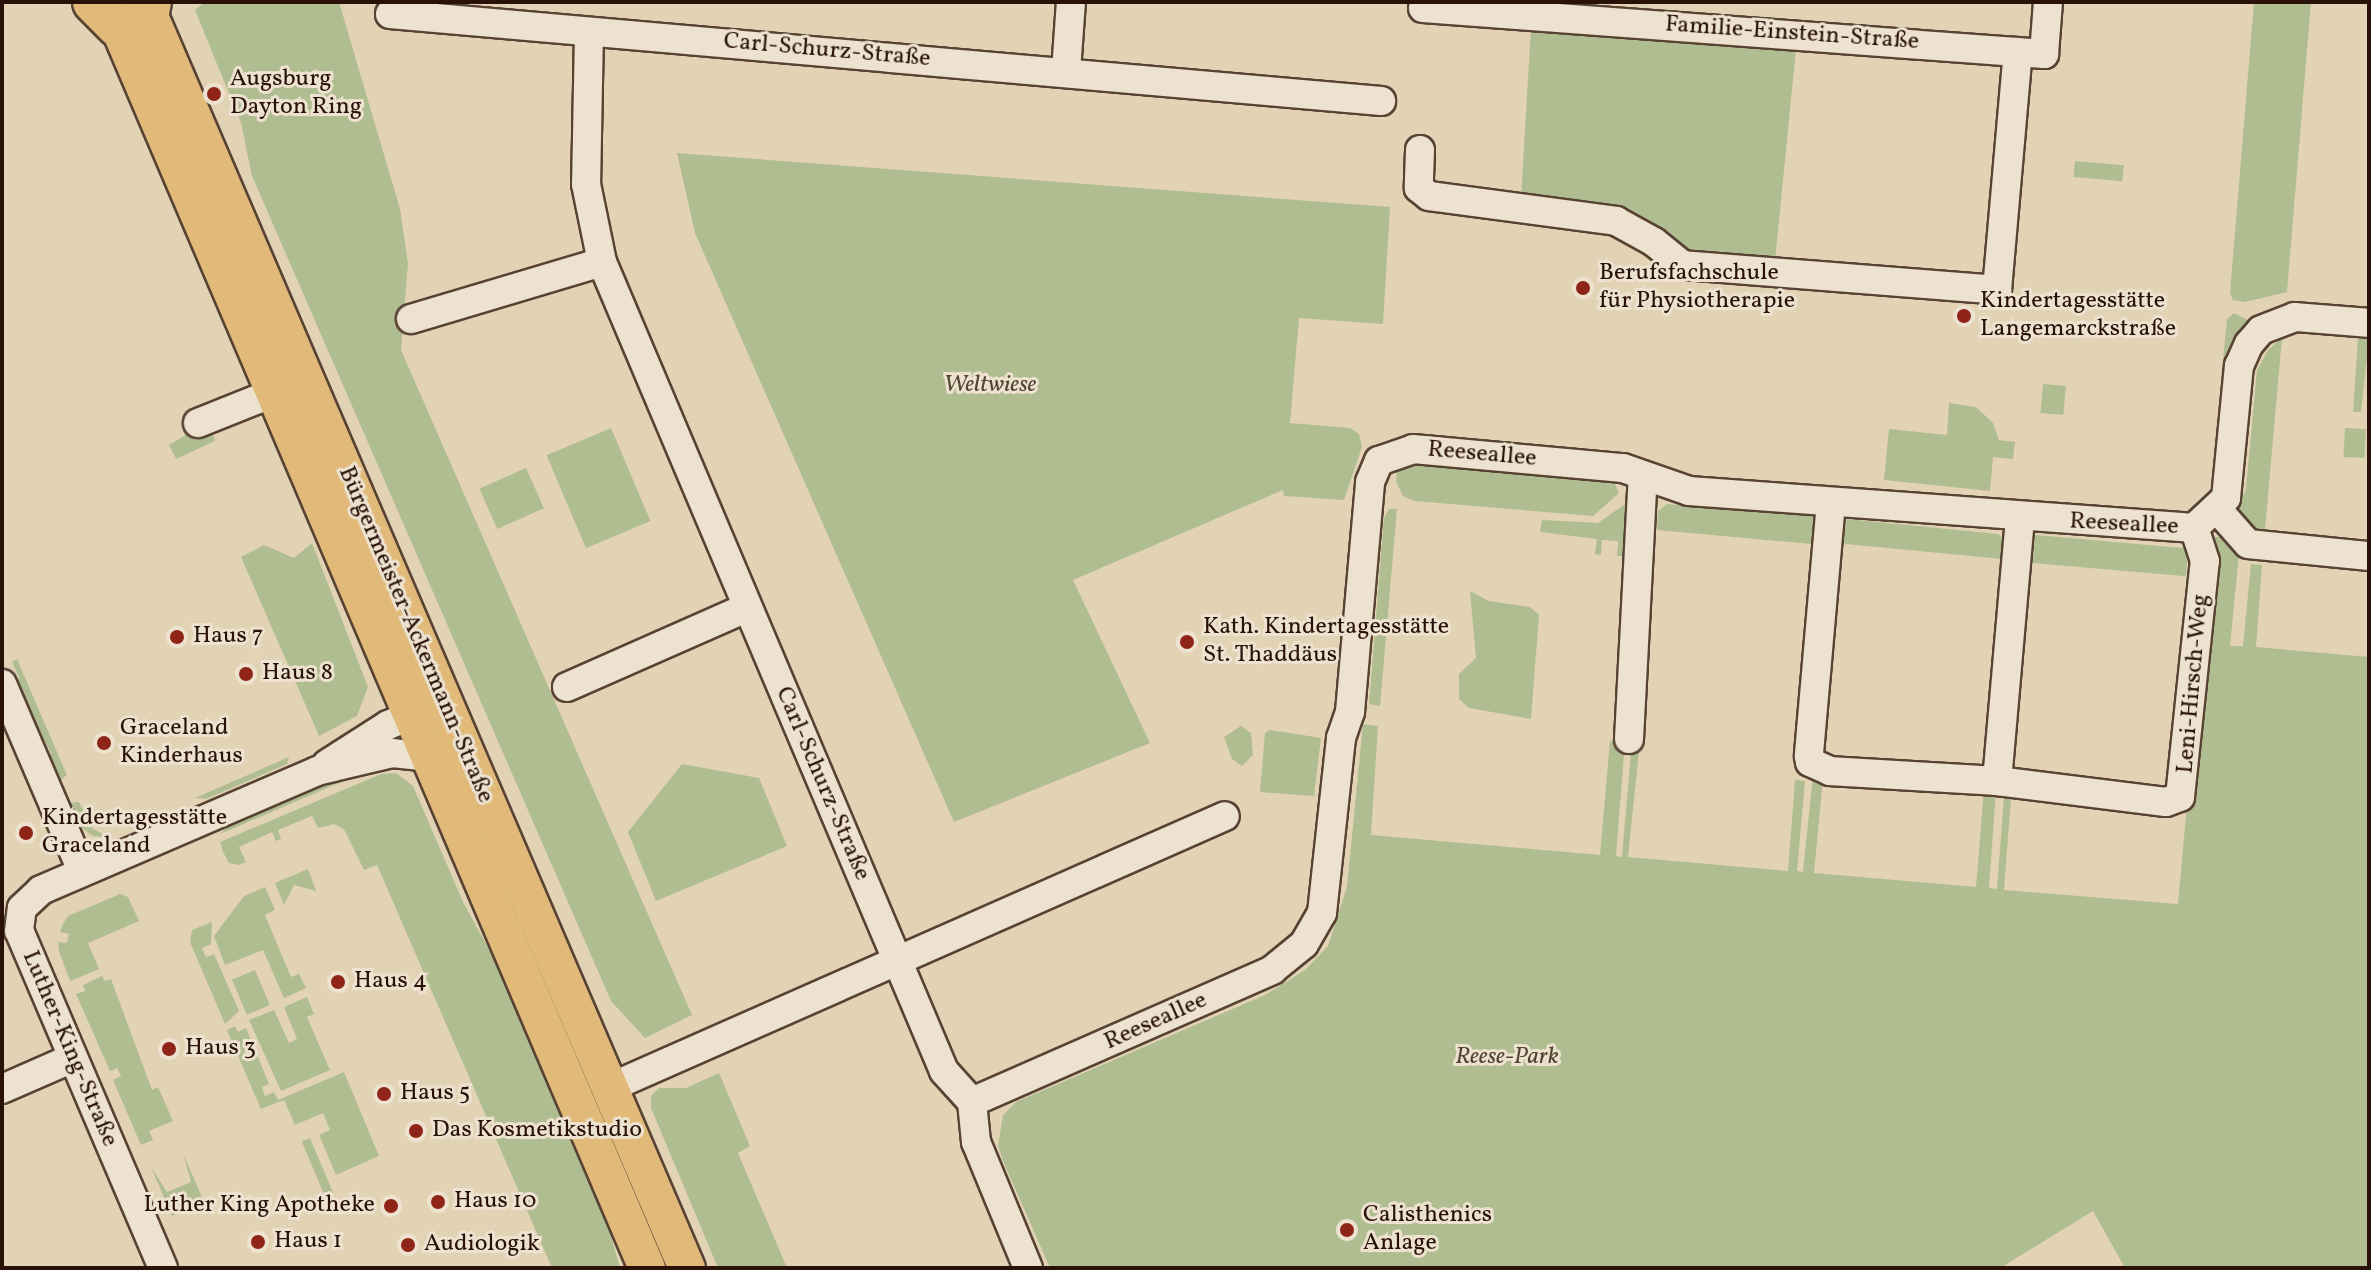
<!DOCTYPE html>
<meta charset="utf-8">
<style>
body{margin:0}
#map{position:relative;width:2371px;height:1270px;overflow:hidden;background:#e2d3b5;font-family:Vollkorn,serif}
div>[style]{position:absolute}
[style*='--x']{left:calc(var(--x)*1px);top:calc(var(--y)*1px);width:calc(var(--w)*1px);rotate:calc(var(--a)*1deg)}
.green>*{inset:0;background:#b0bd90;transform-origin:0 0}
.roads{filter:drop-shadow(2px 0 #574233) drop-shadow(-2px 0 #574233) drop-shadow(0 2px #574233) drop-shadow(0 -2px #574233)}
.minor>*{height:28px;margin:-14px;padding:0 14px;transform-origin:14px;border-radius:14px;background:#ece2cf}
.major>*{height:36px;margin:-18px;padding:0 18px;transform-origin:18px;border-radius:18px;background:#e1ba7a}
.highway>*{height:42px;margin:-21px;padding:0 21px;transform-origin:21px;border-radius:21px;background:#e1ba7a}
.dots>*{width:22px;height:22px;translate:-50% -50%;box-sizing:border-box;border:4px solid #ece2cf;border-radius:50%}
span{translate:-50% -50%;white-space:nowrap;text-align:center;line-height:1.15;-webkit-text-stroke:6px #ece2cf;paint-order:stroke}
.street-label{font-size:24px;color:#291108}
.poi-label{font-size:24px;color:#291108}
.left{translate:0 -50%;text-align:left}
.right{translate:-100% -50%;text-align:right}
.park-label{font-size:24px;color:#524531;font-style:italic}
.frame{position:absolute;inset:0;border:4px solid #291108;pointer-events:none}
</style>
<div id="map">
<div class="green">
<i style="clip-path:polygon(205px 2px,339px 2px,400px 209px,408px 263px,401px 350px,692px 1015px,645px 1038px,611px 1001px,252px 176px,241px 123px,195px 10px)"></i>
<i style="clip-path:polygon(2254px 2px,2311px 2px,2287px 292px,2245px 302px,2233px 300px,2230px 293px)"></i>
<i style="clip-path:polygon(1531px 27px,1796px 49px,1775px 261px,1685px 253px,1628px 209px,1521px 199px)"></i>
<i style="clip-path:polygon(677px 153px,1390px 207px,1383px 324px,1299px 318px,1290px 423px,1350px 428px,1359px 434px,1362px 447px,1344px 500px,1284px 496px,1283px 490px,1073px 580px,1150px 743px,954px 822px,695px 233px)"></i>
<i style="left:2075px;top:161px;width:49px;height:16px;rotate:5deg"></i>
<i style="clip-path:polygon(2234px 313px,2250px 321px,2235px 339px,2229px 372px,2221px 379px,2227px 319px)"></i>
<i style="clip-path:polygon(2282px 338px,2264px 541px,2234px 517px,2246px 489px,2257px 370px,2268px 350px)"></i>
<i style="clip-path:polygon(2358px 339px,2369px 339px,2361px 412px,2353px 412px)"></i>
<i style="left:2043px;top:384px;width:23px;height:29px;rotate:5deg"></i>
<i style="clip-path:polygon(1949px 403px,1976px 407px,1993px 423px,1999px 440px,2015px 442px,2013px 459px,1993px 457px,1990px 491px,1884px 480px,1889px 429px,1947px 435px)"></i>
<i style="clip-path:polygon(209px 421px,215px 441px,176px 459px,169px 445px)"></i>
<i style="left:611px;top:428px;width:101px;height:70px;rotate:67deg"></i>
<i style="left:2345px;top:428px;width:21px;height:29px;rotate:3deg"></i>
<i style="clip-path:polygon(1406px 462px,1611px 475px,1619px 493px,1593px 516px,1415px 501px,1403px 496px,1396px 482px,1397px 467px)"></i>
<i style="left:526px;top:468px;width:44px;height:51px;rotate:66deg"></i>
<i style="clip-path:polygon(1628px 502px,1624px 556px,1617px 556px,1618px 541px,1602px 540px,1601px 555px,1595px 554px,1597px 539px,1540px 532px,1542px 520px,1598px 523px)"></i>
<i style="clip-path:polygon(1667px 504px,1812px 516px,1822px 545px,1657px 530px,1658px 511px)"></i>
<i style="clip-path:polygon(1389px 509px,1397px 509px,1380px 706px,1369px 704px,1384px 518px)"></i>
<i style="clip-path:polygon(1847px 519px,1998px 534px,2004px 539px,2002px 559px,1846px 544px,1840px 539px)"></i>
<i style="left:2035px;top:535px;width:154px;height:28px;rotate:5deg"></i>
<i style="clip-path:polygon(2211px 537px,2220px 537px,2239px 554px,2230px 646px,2243px 646px,2251px 564px,2262px 565px,2256px 647px,2369px 657px,2369px 1268px,2125px 1268px,2093px 1211px,2000px 1268px,1050px 1268px,1003px 1161px,998px 1146px,1003px 1115px,1016px 1102px,1265px 995px,1305px 970px,1328px 946px,1347px 887px,1363px 724px,1378px 726px,1371px 835px,1600px 855px,1610px 741px,1625px 742px,1616px 856px,1622px 857px,1632px 742px,1640px 742px,1628px 857px,1788px 871px,1795px 780px,1805px 781px,1797px 871px,1803px 872px,1813px 775px,1823px 778px,1814px 873px,1976px 887px,1984px 790px,1996px 790px,1989px 888px,1997px 889px,2004px 797px,2011px 798px,2004px 890px,2178px 904px)"></i>
<i style="clip-path:polygon(312px 543px,368px 687px,357px 716px,319px 736px,241px 557px,264px 545px,294px 558px)"></i>
<i style="clip-path:polygon(1470px 591px,1489px 601px,1530px 607px,1539px 615px,1531px 719px,1469px 708px,1459px 699px,1459px 674px,1476px 658px)"></i>
<i style="clip-path:polygon(17px 659px,67px 775px,58px 782px,48px 760px,51px 753px,16px 686px,19px 677px,12px 662px)"></i>
<i style="clip-path:polygon(1241px 726px,1251px 733px,1253px 755px,1242px 766px,1232px 759px,1224px 737px)"></i>
<i style="clip-path:polygon(1270px 730px,1321px 738px,1314px 796px,1260px 792px,1265px 733px)"></i>
<i style="clip-path:polygon(289px 757px,287px 764px,206px 799px,195px 798px)"></i>
<i style="clip-path:polygon(682px 764px,759px 778px,787px 846px,656px 901px,628px 832px)"></i>
<i style="clip-path:polygon(369px 770px,220px 834px,232px 823px,353px 771px)"></i>
<i style="clip-path:polygon(396px 773px,413px 786px,463px 902px,497px 964px,609px 1229px,620px 1268px,552px 1268px,377px 865px,364px 870px,344px 829px,334px 824px,318px 828px,312px 816px,278px 830px,281px 839px,276px 841px,272px 832px,239px 847px,246px 862px,239px 865px,229px 863px,223px 852px,220px 842px,381px 774px)"></i>
<i style="clip-path:polygon(79px 802px,93px 829px,111px 838px,93px 836px,78px 825px,67px 803px)"></i>
<i style="clip-path:polygon(308px 869px,316px 891px,294px 885px,284px 905px,275px 883px)"></i>
<i style="clip-path:polygon(265px 887px,275px 910px,265px 915px,291px 977px,299px 974px,306px 988px,284px 998px,263px 950px,225px 965px,214px 936px,244px 896px)"></i>
<i style="clip-path:polygon(120px 894px,128px 897px,139px 921px,88px 943px,99px 969px,70px 981px,59px 951px,58px 942px,67px 943px,69px 934px,60px 932px,63px 924px,68px 916px)"></i>
<i style="clip-path:polygon(212px 922px,211px 944px,202px 948px,206px 957px,214px 954px,239px 1011px,225px 1024px,190px 942px,192px 930px)"></i>
<i style="left:255px;top:970px;width:38px;height:25px;rotate:67deg"></i>
<i style="clip-path:polygon(102px 976px,105px 981px,111px 979px,152px 1090px,158px 1087px,173px 1121px,149px 1131px,153px 1140px,141px 1145px,113px 1080px,121px 1076px,117px 1068px,110px 1071px,76px 994px,85px 991px,83px 985px)"></i>
<i style="clip-path:polygon(307px 997px,314px 1014px,307px 1017px,330px 1070px,281px 1091px,249px 1020px,274px 1010px,289px 1043px,297px 1039px,284px 1007px)"></i>
<i style="clip-path:polygon(235px 1026px,238px 1032px,246px 1028px,269px 1084px,262px 1087px,265px 1096px,274px 1092px,278px 1100px,344px 1072px,379px 1156px,336px 1175px,319px 1135px,330px 1130px,323px 1113px,295px 1125px,284px 1100px,261px 1109px,227px 1030px)"></i>
<i style="clip-path:polygon(719px 1073px,750px 1146px,738px 1153px,787px 1268px,718px 1268px,651px 1108px,651px 1096px,659px 1088px,686px 1088px)"></i>
<i style="left:310px;top:1138px;width:60px;height:9px;rotate:67deg"></i>
<i style="clip-path:polygon(183px 1153px,204px 1202px,172px 1216px,151px 1167px,167px 1192px,191px 1182px)"></i>
</div>
<div class="roads">
<div class="minor">
<i style="--x:1423;--y:8;--w:623;--a:4.24"></i>
<i style="--x:2044;--y:54;--w:52;--a:-85.6"></i>
<i style="--x:390;--y:14;--w:995;--a:5.02"></i>
<i style="--x:589;--y:32;--w:152;--a:91.1"></i>
<i style="--x:586;--y:184;--w:80;--a:78.4"></i>
<i style="--x:602;--y:262;--w:878;--a:67.08"></i>
<i style="--x:944;--y:1071;--w:42;--a:47.9"></i>
<i style="--x:1066;--y:71;--w:69;--a:-85.9"></i>
<i style="--x:1420;--y:150;--w:38;--a:92"></i>
<i style="--x:1419;--y:188;--w:13;--a:39"></i>
<i style="--x:1429;--y:196;--w:189;--a:7.6"></i>
<i style="--x:1616;--y:221;--w:43;--a:28.9"></i>
<i style="--x:1654;--y:242;--w:36;--a:39"></i>
<i style="--x:1682;--y:265;--w:316;--a:4.5"></i>
<i style="--x:1997;--y:290;--w:239;--a:-85"></i>
<i style="--x:411;--y:319;--w:199;--a:-16.6"></i>
<i style="--x:198;--y:423;--w:81;--a:-21.8"></i>
<i style="--x:1831;--y:502;--w:255;--a:95"></i>
<i style="--x:1809;--y:756;--w:6;--a:81"></i>
<i style="--x:1810;--y:762;--w:22;--a:24"></i>
<i style="--x:1830;--y:771;--w:167;--a:3.4"></i>
<i style="--x:1997;--y:781;--w:263;--a:-85"></i>
<i style="--x:2218;--y:510;--w:45;--a:48.6"></i>
<i style="--x:2248;--y:544;--w:122;--a:5.7"></i>
<i style="--x:2;--y:684;--w:203;--a:66.8"></i>
<i style="--x:567;--y:687;--w:196;--a:-23.8"></i>
<i style="--x:1629;--y:739;--w:263;--a:-87"></i>
<i style="--x:327;--y:764;--w:72;--a:-32.6"></i>
<i style="--x:388;--y:725;--w:27;--a:-22"></i>
<i style="--x:413;--y:715;--w:18;--a:13"></i>
<i style="--x:1997;--y:781;--w:170;--a:7.1"></i>
<i style="--x:2166;--y:802;--w:15;--a:-20"></i>
<i style="--x:2180;--y:797;--w:237;--a:-84"></i>
<i style="--x:2205;--y:561;--w:35;--a:-108"></i>
<i style="--x:609;--y:1088;--w:673;--a:-23.82"></i>
<i style="--x:2;--y:1089;--w:77;--a:-23.6"></i>
<i style="--x:163;--y:1268;--w:366;--a:-113.1"></i>
<i style="--x:19;--y:931;--w:23;--a:-83"></i>
<i style="--x:22;--y:908;--w:26;--a:-43"></i>
<i style="--x:41;--y:890;--w:301;--a:-23.3"></i>
<i style="--x:317;--y:771;--w:77;--a:-13.5"></i>
<i style="--x:392;--y:753;--w:39;--a:6"></i>
<i style="--x:1028;--y:1268;--w:136;--a:-112.4"></i>
<i style="--x:976;--y:1142;--w:40;--a:-95.7"></i>
<i style="--x:972;--y:1102;--w:328;--a:-23.7"></i>
<i style="--x:1272;--y:970;--w:41;--a:-39.1"></i>
<i style="--x:1304;--y:944;--w:36;--a:-60"></i>
<i style="--x:1322;--y:913;--w:176;--a:-83.8"></i>
<i style="--x:1341;--y:738;--w:28;--a:-71"></i>
<i style="--x:1350;--y:712;--w:231;--a:-85"></i>
<i style="--x:1370;--y:482;--w:23;--a:-67"></i>
<i style="--x:1379;--y:461;--w:36;--a:-19"></i>
<i style="--x:1413;--y:449;--w:211;--a:5.2"></i>
<i style="--x:1623;--y:468;--w:70;--a:19.2"></i>
<i style="--x:1689;--y:491;--w:506;--a:4.19"></i>
<i style="--x:2194;--y:528;--w:44;--a:-43.2"></i>
<i style="--x:2226;--y:498;--w:133;--a:-84.4"></i>
<i style="--x:2239;--y:366;--w:24;--a:-66"></i>
<i style="--x:2249;--y:344;--w:18;--a:-49"></i>
<i style="--x:2261;--y:330;--w:36;--a:-21"></i>
<i style="--x:2295;--y:317;--w:74;--a:4.6"></i>
</div>
<div class="major">
<i style="--x:108;--y:2;--w:1376;--a:66.94"></i>
<i style="--x:144;--y:2;--w:1378;--a:66.79"></i>
</div>
<div class="highway">
<i style="--x:94;--y:2;--w:33;--a:45"></i>
<i style="--x:148;--y:12;--w:10;--a:-79"></i>
</div>
</div>
<div class="dots">
<i style="left:214px;top:94px;background:#8f2418"></i>
<i style="left:1583px;top:288px;background:#8f2418"></i>
<i style="left:1964px;top:316px;background:#8f2418"></i>
<i style="left:177px;top:637px;background:#8f2418"></i>
<i style="left:1187px;top:642px;background:#8f2418"></i>
<i style="left:246px;top:674px;background:#8f2418"></i>
<i style="left:104px;top:743px;background:#8f2418"></i>
<i style="left:26px;top:833px;background:#8f2418"></i>
<i style="left:338px;top:982px;background:#8f2418"></i>
<i style="left:169px;top:1049px;background:#8f2418"></i>
<i style="left:384px;top:1094px;background:#8f2418"></i>
<i style="left:416px;top:1131px;background:#8f2418"></i>
<i style="left:438px;top:1202px;background:#8f2418"></i>
<i style="left:391px;top:1206px;background:#8f2418"></i>
<i style="left:1347px;top:1230px;background:#8f2418"></i>
<i style="left:258px;top:1242px;background:#8f2418"></i>
<i style="left:408px;top:1245px;background:#8f2418"></i>
</div>
<div class="street-label">
<span style="left:1792px;top:34px;rotate:4deg">Familie-Einstein-Straße</span>
<span style="left:827px;top:51px;rotate:5deg">Carl-Schurz-Straße</span>
<span style="left:1482px;top:455px;rotate:5deg">Reeseallee</span>
<span style="left:2124px;top:525px;rotate:3deg">Reeseallee</span>
<span style="left:415px;top:635px;rotate:67deg">Bürgermeister-Ackermann-Straße</span>
<span style="left:2194px;top:684px;rotate:-85deg">Leni-Hirsch-Weg</span>
<span style="left:822px;top:784px;rotate:67deg">Carl-Schurz-Straße</span>
<span style="left:1156px;top:1022px;rotate:-24deg">Reeseallee</span>
<span style="left:69px;top:1049px;rotate:67deg">Luther-King-Straße</span>
</div>
<div class="poi-label">
<span class="left" style="left:230px;top:94px">Augsburg<br>Dayton Ring</span>
<span class="left" style="left:1599px;top:288px">Berufsfachschule<br>für Physiotherapie</span>
<span class="left" style="left:1980px;top:316px">Kindertagesstätte<br>Langemarckstraße</span>
<span class="left" style="left:1203px;top:642px">Kath. Kindertagesstätte<br>St. Thaddäus</span>
<span class="left" style="left:193px;top:637px">Haus 7</span>
<span class="left" style="left:262px;top:674px">Haus 8</span>
<span class="left" style="left:120px;top:743px">Graceland<br>Kinderhaus</span>
<span class="left" style="left:42px;top:833px">Kindertagesstätte<br>Graceland</span>
<span class="left" style="left:354px;top:982px">Haus 4</span>
<span class="left" style="left:185px;top:1049px">Haus 3</span>
<span class="left" style="left:400px;top:1094px">Haus 5</span>
<span class="left" style="left:432px;top:1131px">Das Kosmetikstudio</span>
<span class="left" style="left:454px;top:1202px">Haus 10</span>
<span class="right" style="left:375px;top:1206px">Luther King Apotheke</span>
<span class="left" style="left:1363px;top:1230px">Calisthenics<br>Anlage</span>
<span class="left" style="left:274px;top:1242px">Haus 1</span>
<span class="left" style="left:424px;top:1245px">Audiologik</span>
</div>
<div class="park-label">
<span style="left:990px;top:386px">Weltwiese</span>
<span style="left:1507px;top:1058px">Reese-Park</span>
</div>
<div class="frame"></div>
</div>
